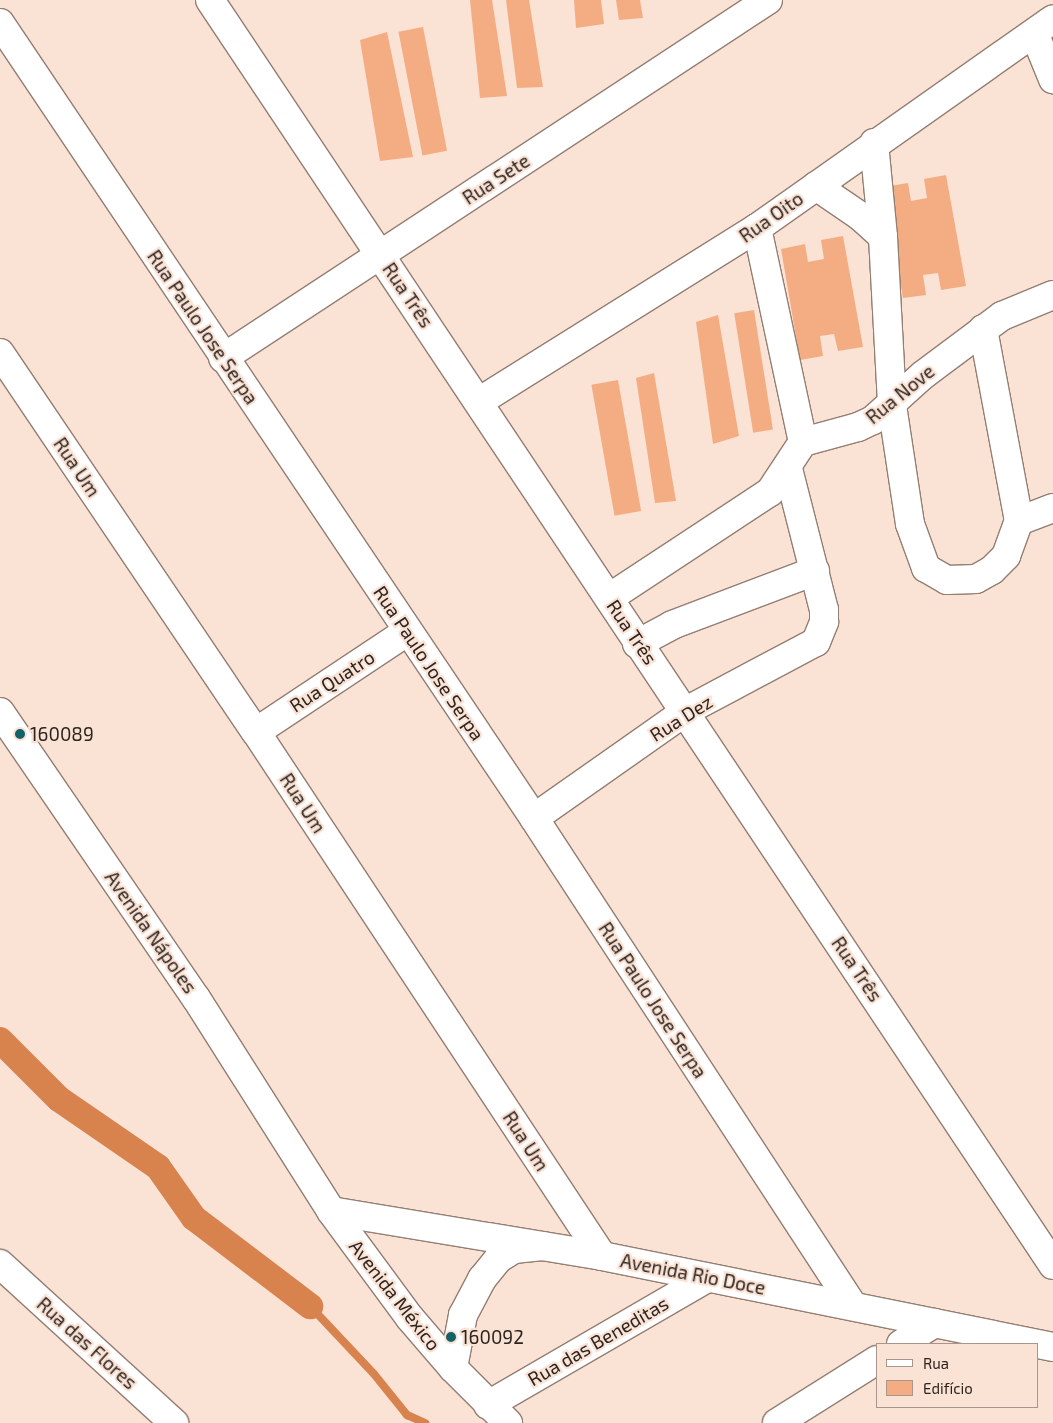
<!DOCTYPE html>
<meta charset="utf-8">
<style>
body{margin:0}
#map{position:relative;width:1053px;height:1423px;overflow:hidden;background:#fae2d5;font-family:"Exo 2",sans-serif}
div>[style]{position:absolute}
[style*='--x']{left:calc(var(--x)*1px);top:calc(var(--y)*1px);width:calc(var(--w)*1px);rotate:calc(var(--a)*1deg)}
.stream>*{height:8px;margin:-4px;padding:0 4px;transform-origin:4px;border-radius:4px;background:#d8834e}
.canal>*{height:26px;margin:-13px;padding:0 13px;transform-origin:13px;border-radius:13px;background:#d8834e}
.building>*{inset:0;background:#f4ad83;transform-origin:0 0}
.roads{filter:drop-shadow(1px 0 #937e72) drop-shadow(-1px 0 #937e72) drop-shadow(0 1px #937e72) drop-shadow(0 -1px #937e72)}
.minor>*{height:28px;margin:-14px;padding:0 14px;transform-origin:14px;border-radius:14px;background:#fff}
.major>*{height:28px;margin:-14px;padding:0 14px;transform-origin:14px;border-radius:14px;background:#fff}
.dots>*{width:14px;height:14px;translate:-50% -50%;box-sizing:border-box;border:2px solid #fae2d5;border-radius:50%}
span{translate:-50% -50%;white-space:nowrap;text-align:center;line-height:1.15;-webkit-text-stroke:4.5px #fae2d5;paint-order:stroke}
.street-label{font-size:19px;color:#2c241f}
.poi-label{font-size:19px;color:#2c241f}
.left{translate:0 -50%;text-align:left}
.legend{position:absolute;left:876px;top:1343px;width:162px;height:65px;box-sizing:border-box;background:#fae2d5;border:1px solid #a8968c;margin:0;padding:6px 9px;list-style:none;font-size:15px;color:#2c241f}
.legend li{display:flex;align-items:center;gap:10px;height:25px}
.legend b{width:25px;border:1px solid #a8968c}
</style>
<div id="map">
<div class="stream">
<i style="--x:310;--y:1306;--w:93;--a:46.7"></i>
<i style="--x:374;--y:1374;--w:53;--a:51.2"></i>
<i style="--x:407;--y:1415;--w:20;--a:24"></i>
</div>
<div class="canal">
<i style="--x:0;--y:1040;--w:83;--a:45"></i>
<i style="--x:59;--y:1099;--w:120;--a:34.5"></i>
<i style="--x:158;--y:1167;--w:62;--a:54.8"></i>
<i style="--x:194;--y:1218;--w:146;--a:37.2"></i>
</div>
<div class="building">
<i style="clip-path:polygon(470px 0,492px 0,507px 96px,480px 98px)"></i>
<i style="clip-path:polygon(506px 0,529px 0,543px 87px,517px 88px)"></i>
<i style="clip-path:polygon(574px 0,601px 0,604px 24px,576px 28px)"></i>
<i style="clip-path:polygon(616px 0,640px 0,643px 18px,619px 20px)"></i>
<i style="left:423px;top:27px;width:126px;height:25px;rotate:79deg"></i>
<i style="clip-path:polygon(387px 32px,413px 157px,380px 161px,360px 40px)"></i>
<i style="clip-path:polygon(946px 175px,966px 286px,941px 290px,938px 273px,923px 275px,926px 295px,903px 298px,884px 187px,908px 183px,911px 201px,927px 198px,924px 179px)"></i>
<i style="clip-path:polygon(843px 236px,863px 347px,838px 351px,834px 334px,820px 336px,823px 356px,800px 360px,781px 249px,805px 244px,808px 262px,824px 259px,821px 240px)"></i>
<i style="left:754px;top:310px;width:121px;height:20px;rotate:81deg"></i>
<i style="clip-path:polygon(718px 315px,739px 436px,713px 444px,696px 322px)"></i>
<i style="clip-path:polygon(654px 373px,676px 501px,655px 503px,636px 378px)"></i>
<i style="left:618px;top:380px;width:133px;height:27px;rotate:80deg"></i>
</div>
<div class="roads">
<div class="minor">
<i style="--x:210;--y:0;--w:1520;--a:56.32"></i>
<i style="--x:0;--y:23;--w:958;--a:56.11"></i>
<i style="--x:534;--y:818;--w:583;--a:56.83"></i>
<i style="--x:1035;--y:35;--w:48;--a:67.8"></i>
<i style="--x:874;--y:143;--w:94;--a:84.5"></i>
<i style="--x:883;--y:237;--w:168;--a:86.9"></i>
<i style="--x:892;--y:405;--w:120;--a:81.4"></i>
<i style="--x:910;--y:524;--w:47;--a:70"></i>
<i style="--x:926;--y:568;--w:24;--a:30"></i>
<i style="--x:947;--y:580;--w:29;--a:-2"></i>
<i style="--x:976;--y:579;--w:18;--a:-29"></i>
<i style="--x:992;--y:570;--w:20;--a:-45"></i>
<i style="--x:1006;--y:556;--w:37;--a:-70"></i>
<i style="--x:1019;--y:521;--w:36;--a:-21"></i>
<i style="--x:816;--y:186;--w:53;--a:34.3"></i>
<i style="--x:860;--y:216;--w:31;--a:42"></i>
<i style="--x:757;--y:228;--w:219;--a:77.9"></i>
<i style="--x:983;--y:329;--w:195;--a:79.4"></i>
<i style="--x:0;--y:353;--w:457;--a:56"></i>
<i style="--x:256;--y:732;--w:628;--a:56.56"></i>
<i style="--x:223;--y:358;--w:652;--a:-33.3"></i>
<i style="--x:480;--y:401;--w:327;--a:-32"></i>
<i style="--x:757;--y:228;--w:362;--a:-35.2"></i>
<i style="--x:609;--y:598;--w:193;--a:-33.4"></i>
<i style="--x:770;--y:492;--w:60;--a:-56.6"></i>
<i style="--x:803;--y:442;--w:57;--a:-15.3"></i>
<i style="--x:858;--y:427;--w:17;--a:-25"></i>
<i style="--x:873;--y:420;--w:67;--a:-42"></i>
<i style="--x:923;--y:375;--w:99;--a:-36.8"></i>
<i style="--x:1002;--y:316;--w:55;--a:-22.4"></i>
<i style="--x:637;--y:644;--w:40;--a:-28"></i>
<i style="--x:672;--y:625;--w:153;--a:-20.7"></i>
<i style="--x:256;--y:732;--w:182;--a:-33.6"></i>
<i style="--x:534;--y:818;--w:186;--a:-35.1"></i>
<i style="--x:686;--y:711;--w:147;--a:-28"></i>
<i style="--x:816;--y:642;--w:22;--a:-68"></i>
<i style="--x:824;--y:622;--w:12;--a:-90"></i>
<i style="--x:824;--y:610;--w:146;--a:-104.3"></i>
<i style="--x:331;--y:1211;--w:275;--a:9.4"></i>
<i style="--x:602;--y:1256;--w:460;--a:11.4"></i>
<i style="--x:0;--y:1264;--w:236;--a:42.4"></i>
<i style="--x:901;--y:1344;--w:40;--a:-32"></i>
<i style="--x:488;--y:1405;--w:253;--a:-30.1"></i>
<i style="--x:777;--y:1423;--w:118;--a:-32.2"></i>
</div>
<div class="major">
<i style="--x:0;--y:712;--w:347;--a:55.6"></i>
<i style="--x:196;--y:998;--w:252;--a:57.6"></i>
<i style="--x:331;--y:1211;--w:133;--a:53.6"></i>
<i style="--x:410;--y:1318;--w:66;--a:49.3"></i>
<i style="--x:453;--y:1368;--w:78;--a:45"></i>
<i style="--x:453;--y:1368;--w:54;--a:-79.3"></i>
<i style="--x:463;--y:1315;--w:41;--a:-62.2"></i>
<i style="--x:482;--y:1279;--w:26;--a:-51"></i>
<i style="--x:498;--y:1259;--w:19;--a:-32"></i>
<i style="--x:514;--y:1249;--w:29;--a:-6"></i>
</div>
</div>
<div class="dots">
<i style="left:20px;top:734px;background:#126267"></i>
<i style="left:451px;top:1337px;background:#126267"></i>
</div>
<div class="street-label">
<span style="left:496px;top:179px;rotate:-33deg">Rua Sete</span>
<span style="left:771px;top:217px;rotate:-35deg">Rua Oito</span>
<span style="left:408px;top:295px;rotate:56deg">Rua Três</span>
<span style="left:203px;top:327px;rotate:56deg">Rua Paulo Jose Serpa</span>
<span style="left:900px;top:394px;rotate:-39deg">Rua Nove</span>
<span style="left:77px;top:467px;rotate:56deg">Rua Um</span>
<span style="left:632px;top:632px;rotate:56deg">Rua Três</span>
<span style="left:429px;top:663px;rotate:56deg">Rua Paulo Jose Serpa</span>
<span style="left:332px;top:681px;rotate:-33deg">Rua Quatro</span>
<span style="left:681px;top:718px;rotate:-32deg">Rua Dez</span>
<span style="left:303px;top:803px;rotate:57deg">Rua Um</span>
<span style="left:151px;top:932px;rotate:55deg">Avenida Nápoles</span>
<span style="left:857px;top:969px;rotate:56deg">Rua Três</span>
<span style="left:653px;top:1000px;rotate:57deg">Rua Paulo Jose Serpa</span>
<span style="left:526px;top:1141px;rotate:57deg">Rua Um</span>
<span style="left:693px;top:1274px;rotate:11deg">Avenida Rio Doce</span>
<span style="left:395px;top:1295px;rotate:52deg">Avenida México</span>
<span style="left:598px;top:1341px;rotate:-30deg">Rua das Beneditas</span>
<span style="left:87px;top:1343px;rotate:42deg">Rua das Flores</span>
</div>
<div class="poi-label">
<span class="left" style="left:30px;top:734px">160089</span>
<span class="left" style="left:461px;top:1337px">160092</span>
</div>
<ul class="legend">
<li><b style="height:6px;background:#fff"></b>Rua</li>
<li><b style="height:14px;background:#f4ad83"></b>Edifício</li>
</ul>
</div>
